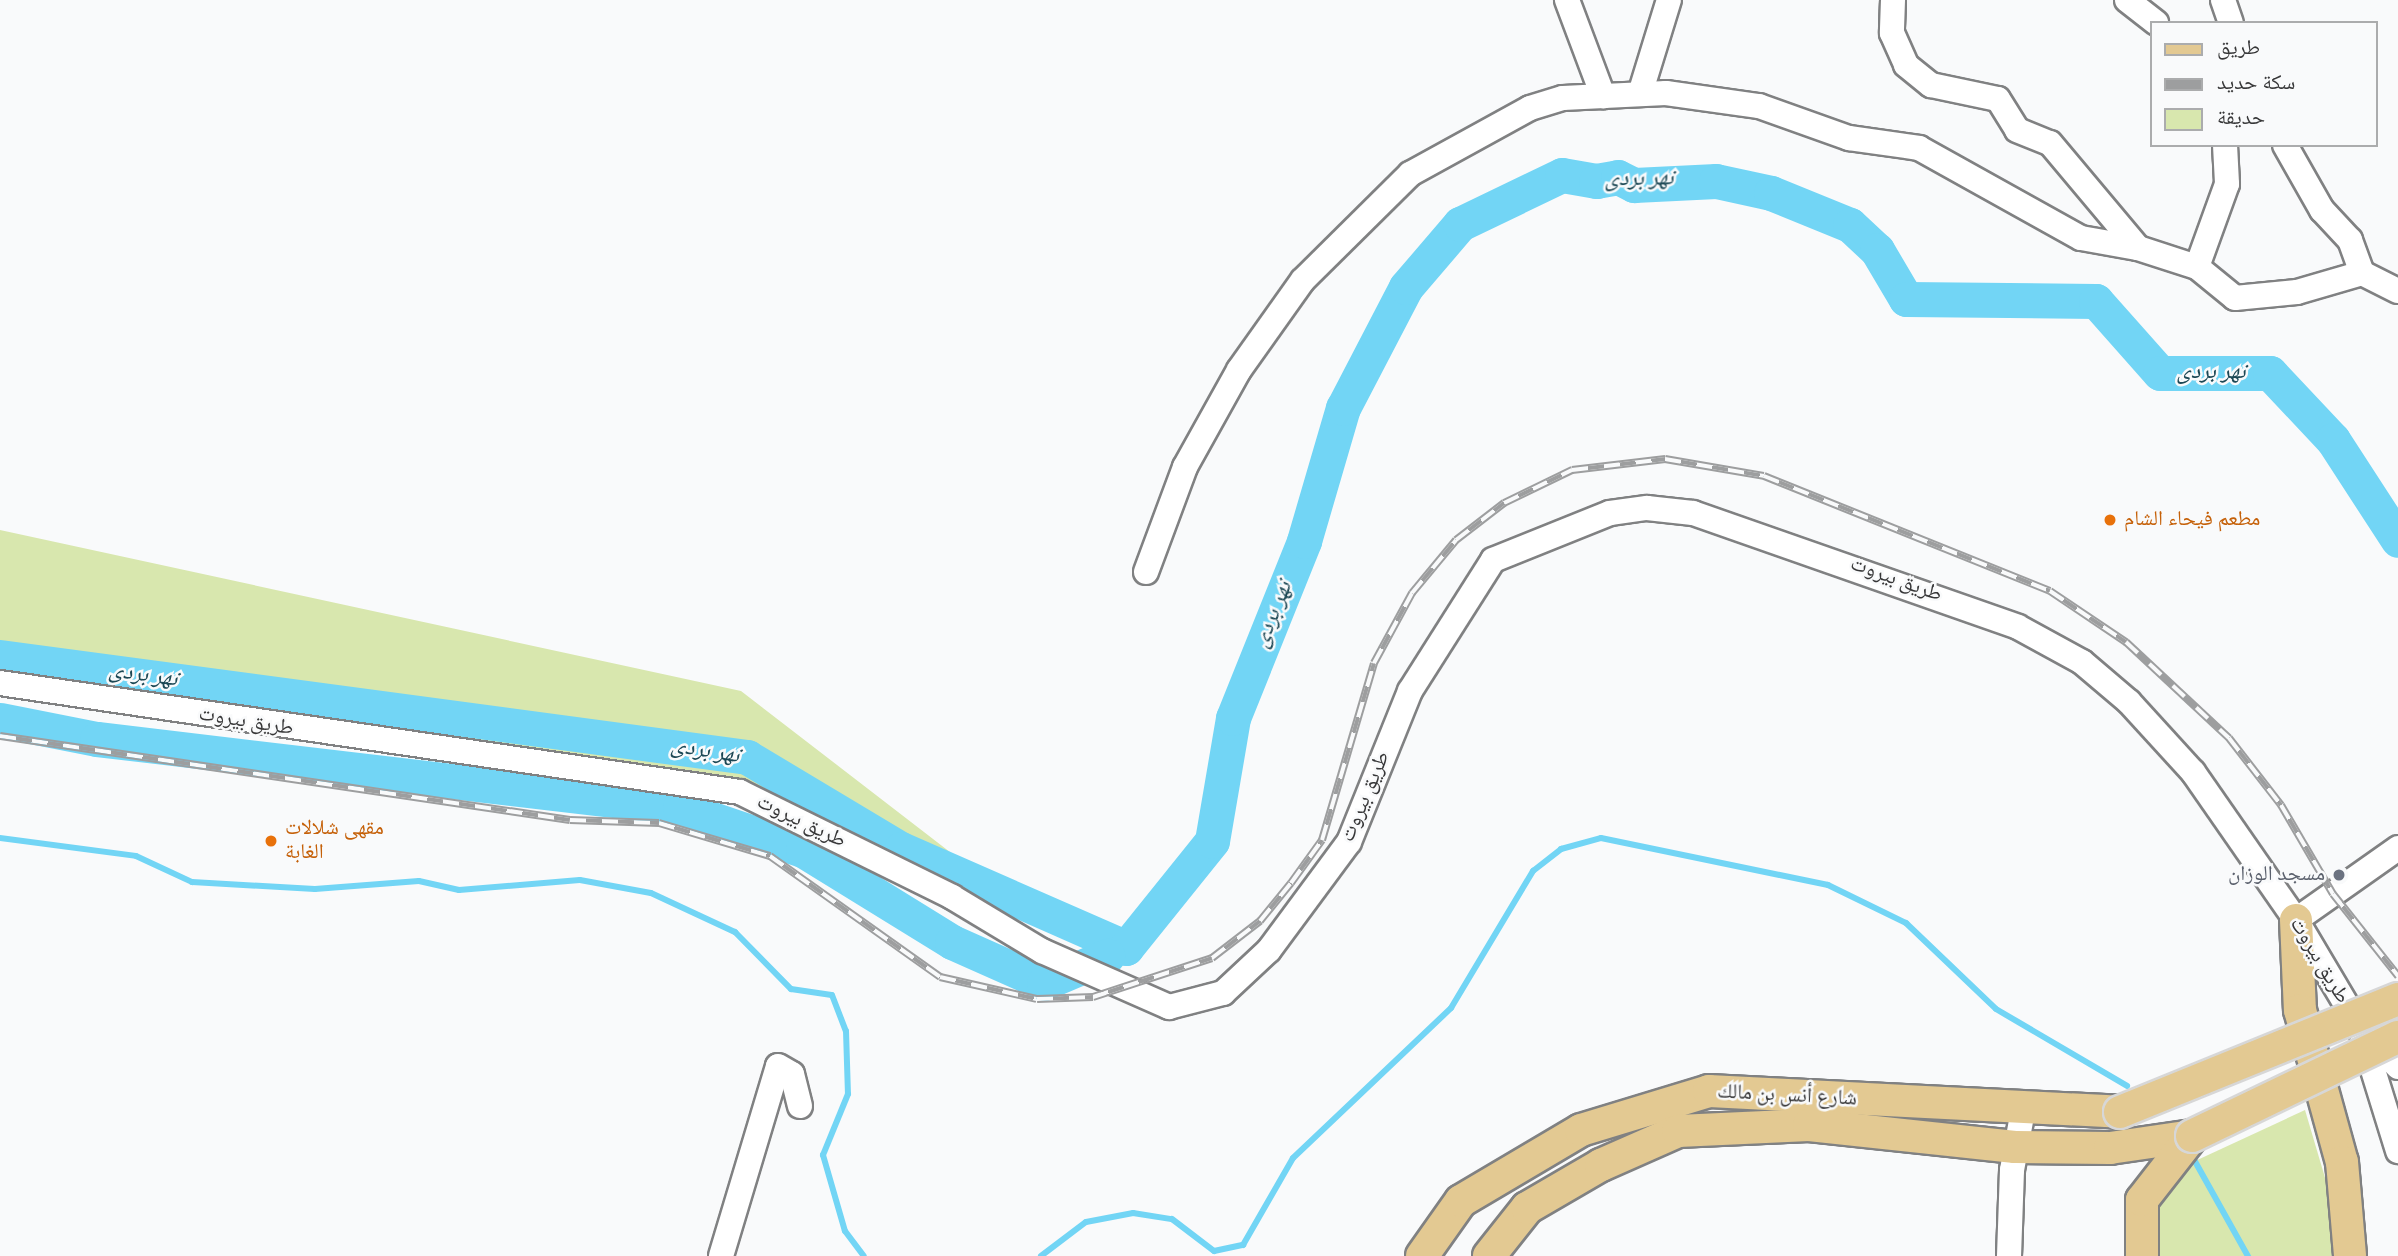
<!DOCTYPE html>
<meta charset="utf-8">
<style>
body{margin:0}
#map{position:relative;width:2398px;height:1256px;overflow:hidden;background:#f9fafb;font-family:Overpass,"Noto Naskh Arabic",sans-serif}
div>[style]{position:absolute}
[style*='--x']{left:calc(var(--x)*1px);top:calc(var(--y)*1px);width:calc(var(--w)*1px);rotate:calc(var(--a)*1deg)}
.green>*{inset:0;background:#d8e7ae}
.stream>*{height:6px;margin:-3px;padding:0 3px;transform-origin:3px;border-radius:3px;background:#72d5f5}
.river>*{height:35px;margin:-17.5px;padding:0 17.5px;transform-origin:17.5px;border-radius:17.5px;background:#72d5f5}
.roads{filter:drop-shadow(2px 0 #808182) drop-shadow(-2px 0 #808182) drop-shadow(0 2px #808182) drop-shadow(0 -2px #808182)}
.minor>*{height:24px;margin:-12px;padding:0 12px;transform-origin:12px;border-radius:12px;background:#fff}
.major>*{height:32px;margin:-16px;padding:0 16px;transform-origin:16px;border-radius:16px;background:#e3c992}
.rail>*{height:8px;margin-top:-4px;transform-origin:0;background:repeating-linear-gradient(90deg,#f9fafb 0 16px,#9d9e9f 0 32px);box-sizing:border-box;border-block:2px solid #9d9e9f}
.bridges{filter:drop-shadow(2px 0 #d7d7d7) drop-shadow(-2px 0 #d7d7d7) drop-shadow(0 2px #d7d7d7) drop-shadow(0 -2px #d7d7d7)}
.major-bridge>*{height:32px;margin:-16px;padding:0 16px;transform-origin:16px;border-radius:16px;background:#e3c992}
.dots>*{width:19px;height:19px;translate:-50% -50%;box-sizing:border-box;border:4px solid #f9fafb;border-radius:50%}
span{translate:-50% -50%;white-space:nowrap;text-align:center;line-height:1.15;-webkit-text-stroke:5px #f9fafb;paint-order:stroke}
.food-label{font-size:21px;color:#c56008}
.left{translate:0 -50%;text-align:left}
.street-label{font-size:21px;color:#373738}
.worship-label{font-size:21px;color:#5b616d}
.right{translate:-100% -50%;text-align:right}
.water-label{font-size:23px;color:#1c4855;font-style:italic}
.legend{position:absolute;left:2150px;top:21px;width:228px;height:126px;box-sizing:border-box;background:#f9fafb;border:2px solid #abacad;margin:0;padding:9px 12px;list-style:none;font-size:21px;color:#373738}
.legend li{display:flex;align-items:center;gap:14px;height:35px}
.legend b{width:35px;border:2px solid #abacad}
</style>
<div id="map">
<div class="green">
<i style="clip-path:polygon(0 530px,741px 691px,1007px 896px,742px 781px,0 671px)"></i>
<i style="clip-path:polygon(2305px 1110px,2331px 1198px,2336px 1256px,2152px 1256px,2153px 1211px,2180px 1168px)"></i>
</div>
<div class="stream">
<i style="--x:0;--y:838;--w:137;--a:7.5"></i>
<i style="--x:136;--y:856;--w:62;--a:24.9"></i>
<i style="--x:192;--y:882;--w:123;--a:3.3"></i>
<i style="--x:315;--y:889;--w:104;--a:-4.4"></i>
<i style="--x:419;--y:881;--w:41;--a:12.7"></i>
<i style="--x:459;--y:890;--w:121;--a:-4.7"></i>
<i style="--x:580;--y:880;--w:72;--a:10.4"></i>
<i style="--x:651;--y:893;--w:93;--a:24.9"></i>
<i style="--x:735;--y:932;--w:80;--a:45.5"></i>
<i style="--x:791;--y:989;--w:41;--a:8.3"></i>
<i style="--x:832;--y:995;--w:39;--a:69"></i>
<i style="--x:846;--y:1031;--w:63;--a:88.2"></i>
<i style="--x:848;--y:1094;--w:66;--a:112.3"></i>
<i style="--x:823;--y:1155;--w:79;--a:73.9"></i>
<i style="--x:845;--y:1231;--w:31;--a:53"></i>
<i style="--x:2192;--y:1156;--w:115;--a:60.8"></i>
<i style="--x:1041;--y:1256;--w:56;--a:-37.1"></i>
<i style="--x:1086;--y:1222;--w:48;--a:-10.8"></i>
<i style="--x:1133;--y:1213;--w:39;--a:9"></i>
<i style="--x:1172;--y:1219;--w:53;--a:37.3"></i>
<i style="--x:1214;--y:1251;--w:30;--a:-12"></i>
<i style="--x:1243;--y:1245;--w:100;--a:-60.1"></i>
<i style="--x:1293;--y:1158;--w:218;--a:-43.5"></i>
<i style="--x:1451;--y:1008;--w:160;--a:-59.1"></i>
<i style="--x:1533;--y:871;--w:36;--a:-38"></i>
<i style="--x:1561;--y:849;--w:41;--a:-15.4"></i>
<i style="--x:1601;--y:838;--w:232;--a:11.7"></i>
<i style="--x:1828;--y:885;--w:87;--a:26"></i>
<i style="--x:1906;--y:923;--w:124;--a:43.7"></i>
<i style="--x:1996;--y:1009;--w:152;--a:30.4"></i>
</div>
<div class="river">
<i style="--x:0;--y:657;--w:754;--a:7.62"></i>
<i style="--x:747;--y:757;--w:179;--a:30.9"></i>
<i style="--x:901;--y:849;--w:246;--a:23.7"></i>
<i style="--x:1126;--y:948;--w:137;--a:-51.2"></i>
<i style="--x:1212;--y:841;--w:125;--a:-80.3"></i>
<i style="--x:1233;--y:718;--w:191;--a:-68.1"></i>
<i style="--x:1304;--y:541;--w:139;--a:-73.7"></i>
<i style="--x:1343;--y:408;--w:136;--a:-62.5"></i>
<i style="--x:1406;--y:287;--w:83;--a:-49.4"></i>
<i style="--x:1460;--y:224;--w:113;--a:-25.7"></i>
<i style="--x:1562;--y:175;--w:35;--a:10"></i>
<i style="--x:1596;--y:181;--w:22;--a:-10"></i>
<i style="--x:1618;--y:177;--w:18;--a:27"></i>
<i style="--x:1634;--y:185;--w:82;--a:-2.8"></i>
<i style="--x:1716;--y:181;--w:56;--a:12.3"></i>
<i style="--x:1771;--y:193;--w:85;--a:22.1"></i>
<i style="--x:1850;--y:225;--w:37;--a:43"></i>
<i style="--x:1877;--y:250;--w:57;--a:59.4"></i>
<i style="--x:1906;--y:299;--w:190;--a:0.6"></i>
<i style="--x:2096;--y:301;--w:96;--a:48.4"></i>
<i style="--x:2160;--y:373;--w:110;--a:0"></i>
<i style="--x:2270;--y:373;--w:92;--a:46.8"></i>
<i style="--x:2333;--y:440;--w:119;--a:57"></i>
<i style="--x:0;--y:720;--w:99;--a:11.1"></i>
<i style="--x:97;--y:739;--w:587;--a:6.75"></i>
<i style="--x:680;--y:808;--w:130;--a:18.9"></i>
<i style="--x:803;--y:850;--w:175;--a:31.7"></i>
<i style="--x:952;--y:942;--w:101;--a:24"></i>
<i style="--x:1044;--y:983;--w:69;--a:-23.2"></i>
</div>
<div class="roads">
<div class="minor">
<i style="--x:1567;--y:0;--w:103;--a:69.4"></i>
<i style="--x:1893;--y:0;--w:33;--a:92"></i>
<i style="--x:1892;--y:33;--w:35;--a:66"></i>
<i style="--x:1906;--y:65;--w:32;--a:39"></i>
<i style="--x:1931;--y:85;--w:68;--a:11.8"></i>
<i style="--x:1998;--y:99;--w:36;--a:58"></i>
<i style="--x:2017;--y:130;--w:35;--a:22"></i>
<i style="--x:2050;--y:143;--w:137;--a:50"></i>
<i style="--x:2138;--y:248;--w:62;--a:17.9"></i>
<i style="--x:2127;--y:0;--w:37;--a:38"></i>
<i style="--x:2223;--y:0;--w:24;--a:71"></i>
<i style="--x:1640;--y:94;--w:98;--a:-72.9"></i>
<i style="--x:2225;--y:145;--w:39;--a:87"></i>
<i style="--x:2227;--y:184;--w:88;--a:109.9"></i>
<i style="--x:2197;--y:267;--w:49;--a:39.2"></i>
<i style="--x:2235;--y:298;--w:62;--a:-5.5"></i>
<i style="--x:2297;--y:292;--w:68;--a:-16.3"></i>
<i style="--x:2362;--y:273;--w:40;--a:26.6"></i>
<i style="--x:2285;--y:145;--w:75;--a:60.4"></i>
<i style="--x:2322;--y:210;--w:41;--a:47"></i>
<i style="--x:2350;--y:240;--w:35;--a:70"></i>
<i style="--x:1146;--y:572;--w:112;--a:-69.6"></i>
<i style="--x:1185;--y:467;--w:111;--a:-60.9"></i>
<i style="--x:1239;--y:370;--w:110;--a:-54.6"></i>
<i style="--x:1303;--y:280;--w:151;--a:-44.7"></i>
<i style="--x:1410;--y:174;--w:137;--a:-28.8"></i>
<i style="--x:1530;--y:108;--w:34;--a:-17"></i>
<i style="--x:1563;--y:98;--w:103;--a:-2.8"></i>
<i style="--x:1666;--y:93;--w:94;--a:8"></i>
<i style="--x:1759;--y:106;--w:96;--a:19.6"></i>
<i style="--x:1849;--y:138;--w:71;--a:8.1"></i>
<i style="--x:1919;--y:148;--w:185;--a:29.1"></i>
<i style="--x:2081;--y:238;--w:58;--a:10"></i>
<i style="--x:0;--y:683;--w:748;--a:8.38"></i>
<i style="--x:740;--y:792;--w:237;--a:26.3"></i>
<i style="--x:952;--y:897;--w:105;--a:31"></i>
<i style="--x:1042;--y:951;--w:139;--a:23.8"></i>
<i style="--x:1169;--y:1007;--w:56;--a:-14.5"></i>
<i style="--x:1223;--y:993;--w:63;--a:-43.1"></i>
<i style="--x:1269;--y:950;--w:134;--a:-53.5"></i>
<i style="--x:1349;--y:842;--w:163;--a:-68"></i>
<i style="--x:1410;--y:691;--w:155;--a:-57.6"></i>
<i style="--x:1493;--y:560;--w:126;--a:-21.9"></i>
<i style="--x:1610;--y:513;--w:37;--a:-8"></i>
<i style="--x:1647;--y:508;--w:46;--a:6.2"></i>
<i style="--x:1693;--y:513;--w:344;--a:19.3"></i>
<i style="--x:2018;--y:627;--w:73;--a:28.7"></i>
<i style="--x:2082;--y:662;--w:62;--a:40.4"></i>
<i style="--x:2129;--y:702;--w:95;--a:47.6"></i>
<i style="--x:2193;--y:772;--w:180;--a:55.2"></i>
<i style="--x:2296;--y:920;--w:126;--a:59.3"></i>
<i style="--x:2360;--y:1028;--w:129;--a:72.8"></i>
<i style="--x:2296;--y:920;--w:125;--a:-35.2"></i>
<i style="--x:2368;--y:1036;--w:43;--a:45.9"></i>
<i style="--x:721;--y:1256;--w:198;--a:-73.3"></i>
<i style="--x:778;--y:1066;--w:16;--a:30"></i>
<i style="--x:792;--y:1074;--w:33;--a:76"></i>
<i style="--x:2009;--y:1256;--w:86;--a:-88"></i>
<i style="--x:2012;--y:1170;--w:61;--a:-79.6"></i>
</div>
<div class="major">
<i style="--x:2296;--y:920;--w:90;--a:87.5"></i>
<i style="--x:2300;--y:1010;--w:158;--a:74.6"></i>
<i style="--x:2342;--y:1162;--w:94;--a:85.1"></i>
<i style="--x:1422;--y:1256;--w:67;--a:-54.7"></i>
<i style="--x:1461;--y:1201;--w:139;--a:-30.6"></i>
<i style="--x:1581;--y:1130;--w:134;--a:-16.9"></i>
<i style="--x:1709;--y:1091;--w:412;--a:2.9"></i>
<i style="--x:1489;--y:1256;--w:61;--a:-51.6"></i>
<i style="--x:1527;--y:1208;--w:86;--a:-30.2"></i>
<i style="--x:1601;--y:1165;--w:84;--a:-23.8"></i>
<i style="--x:1678;--y:1131;--w:131;--a:-2.6"></i>
<i style="--x:1809;--y:1125;--w:207;--a:6.1"></i>
<i style="--x:2015;--y:1147;--w:95;--a:0.6"></i>
<i style="--x:2110;--y:1148;--w:83;--a:-8.3"></i>
<i style="--x:2142;--y:1256;--w:56;--a:-90"></i>
<i style="--x:2142;--y:1200;--w:81;--a:-52"></i>
</div>
</div>
<div class="rail">
<i style="--x:0;--y:736;--w:576;--a:8.38"></i>
<i style="--x:570;--y:820;--w:89;--a:1.9"></i>
<i style="--x:659;--y:823;--w:116;--a:16.6"></i>
<i style="--x:770;--y:856;--w:209;--a:35.4"></i>
<i style="--x:940;--y:977;--w:99;--a:12.8"></i>
<i style="--x:1037;--y:999;--w:56;--a:-2"></i>
<i style="--x:1093;--y:997;--w:125;--a:-18.1"></i>
<i style="--x:1212;--y:958;--w:61;--a:-37.6"></i>
<i style="--x:1260;--y:921;--w:49;--a:-50.8"></i>
<i style="--x:1291;--y:883;--w:53;--a:-54.2"></i>
<i style="--x:1322;--y:840;--w:184;--a:-73.6"></i>
<i style="--x:1374;--y:663;--w:80;--a:-61.5"></i>
<i style="--x:1412;--y:593;--w:69;--a:-50.3"></i>
<i style="--x:1456;--y:540;--w:61;--a:-37.6"></i>
<i style="--x:1504;--y:503;--w:76;--a:-25.9"></i>
<i style="--x:1572;--y:470;--w:94;--a:-6.7"></i>
<i style="--x:1665;--y:459;--w:100;--a:9.7"></i>
<i style="--x:1764;--y:476;--w:308;--a:21.9"></i>
<i style="--x:2050;--y:591;--w:92;--a:33.9"></i>
<i style="--x:2126;--y:642;--w:141;--a:43"></i>
<i style="--x:2229;--y:738;--w:85;--a:52.2"></i>
<i style="--x:2281;--y:805;--w:103;--a:59.7"></i>
<i style="--x:2333;--y:894;--w:105;--a:51.6"></i>
</div>
<div class="bridges">
<div class="major-bridge">
<i style="--x:2120;--y:1112;--w:300;--a:-22.1"></i>
<i style="--x:2192;--y:1136;--w:229;--a:-25.7"></i>
</div>
</div>
<div class="dots">
<i style="left:2110px;top:520px;background:#e8710a"></i>
<i style="left:271px;top:841px;background:#e8710a"></i>
<i style="left:2339px;top:875px;background:#6b7280"></i>
</div>
<div class="food-label">
<span class="left" style="left:2124px;top:520px">مطعم فيحاء الشام</span>
<span class="left" style="left:285px;top:841px">مقهى شلالات<br>الغابة</span>
</div>
<div class="street-label">
<span style="left:1896px;top:580px;rotate:20deg">طريق بيروت</span>
<span style="left:246px;top:722px;rotate:9deg">طريق بيروت</span>
<span style="left:1366px;top:797px;rotate:-67deg">طريق بيروت</span>
<span style="left:801px;top:822px;rotate:26deg">طريق بيروت</span>
<span style="left:2319px;top:961px;rotate:59deg">طريق بيروت</span>
<span style="left:1787px;top:1096px;rotate:3deg">شارع أنس بن مالك</span>
</div>
<div class="worship-label">
<span class="right" style="left:2325px;top:875px">مسجد الوزان</span>
</div>
<div class="water-label">
<span style="left:1639px;top:180px;rotate:-1deg">نهر بردى</span>
<span style="left:2211px;top:373px">نهر بردى</span>
<span style="left:1274px;top:615px;rotate:-68deg">نهر بردى</span>
<span style="left:143px;top:676px;rotate:8deg">نهر بردى</span>
<span style="left:705px;top:752px;rotate:9deg">نهر بردى</span>
</div>
<ul class="legend">
<li><b style="height:9px;background:#e3c992"></b>طريق</li>
<li><b style="height:9px;background:#9d9e9f"></b>سكة حديد</li>
<li><b style="height:19px;background:#d8e7ae"></b>حديقة</li>
</ul>
</div>
